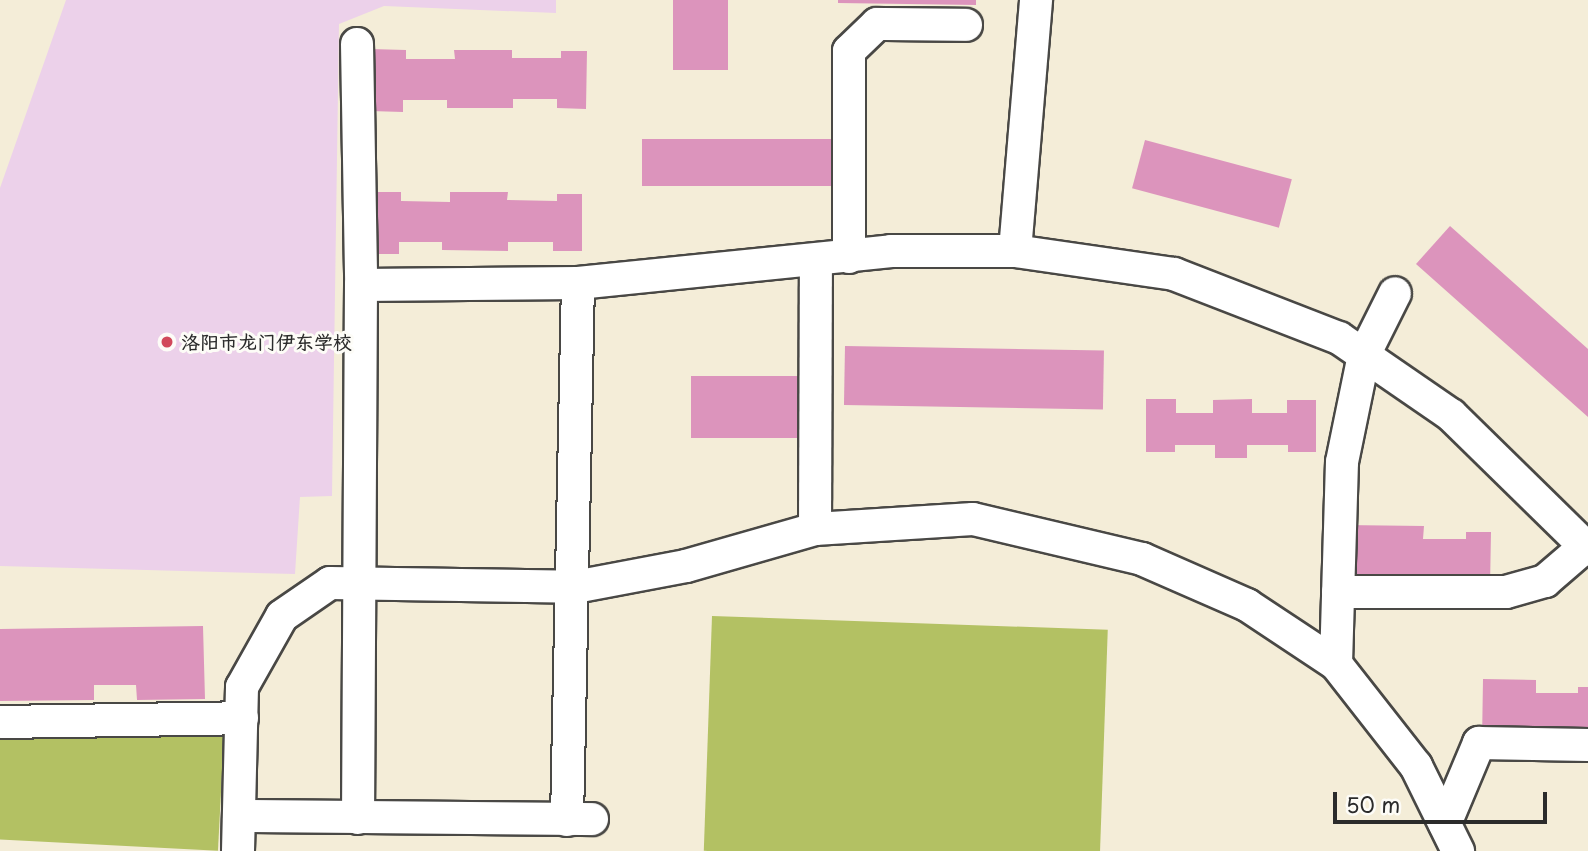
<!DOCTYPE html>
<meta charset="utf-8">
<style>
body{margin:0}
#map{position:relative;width:1588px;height:851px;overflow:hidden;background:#f4edd8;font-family:"Playpen Sans","LXGW WenKai TC",sans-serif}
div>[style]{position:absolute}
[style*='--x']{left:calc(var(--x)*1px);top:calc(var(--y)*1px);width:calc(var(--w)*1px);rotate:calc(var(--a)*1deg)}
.built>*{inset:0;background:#ecd1ea}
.green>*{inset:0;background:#b3c163;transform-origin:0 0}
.building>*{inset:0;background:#dc94bc;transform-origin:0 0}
.roads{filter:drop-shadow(2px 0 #494845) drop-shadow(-2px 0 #494845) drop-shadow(0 2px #494845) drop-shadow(0 -2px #494845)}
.minor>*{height:32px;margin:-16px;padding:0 16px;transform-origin:16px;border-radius:16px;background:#fff}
.dots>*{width:19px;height:19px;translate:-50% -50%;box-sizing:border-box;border:4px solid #fdfcf7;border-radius:50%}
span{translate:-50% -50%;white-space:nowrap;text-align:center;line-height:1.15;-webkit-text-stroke:6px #fdfcf7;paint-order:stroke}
.poi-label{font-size:19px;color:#2b2b2b;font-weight:700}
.left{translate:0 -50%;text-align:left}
.scale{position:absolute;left:1333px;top:792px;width:214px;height:32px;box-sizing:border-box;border:4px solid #2b2b2b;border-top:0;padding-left:9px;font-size:21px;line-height:24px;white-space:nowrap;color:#2b2b2b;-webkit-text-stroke:5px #fdfcf7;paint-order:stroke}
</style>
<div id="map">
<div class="built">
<i style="clip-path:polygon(66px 0,556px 0,556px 13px,384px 6px,339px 24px,332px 496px,300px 497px,295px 574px,0 566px,0 188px)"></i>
</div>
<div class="green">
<i style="left:712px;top:616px;width:396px;height:235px;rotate:2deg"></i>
<i style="left:224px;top:735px;width:116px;height:224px;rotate:93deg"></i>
</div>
<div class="building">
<i style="left:673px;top:0;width:55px;height:70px"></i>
<i style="clip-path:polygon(838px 0,976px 0,976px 5px,838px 3px)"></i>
<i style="clip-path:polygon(370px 49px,406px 50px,406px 59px,455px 59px,454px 50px,512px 50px,512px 58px,561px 58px,561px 51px,587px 51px,586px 109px,557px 108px,557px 99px,513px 99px,513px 108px,447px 108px,447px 100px,403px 100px,403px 112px,370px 111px)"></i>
<i style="left:642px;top:139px;width:194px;height:47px"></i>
<i style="left:1145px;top:140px;width:152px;height:50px;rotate:15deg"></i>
<i style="clip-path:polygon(366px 192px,401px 192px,401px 201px,450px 202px,450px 192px,508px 192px,507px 200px,557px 201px,557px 194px,582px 194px,582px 251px,553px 251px,553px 242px,508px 242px,508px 251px,442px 250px,442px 242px,399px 242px,399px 254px,365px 254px)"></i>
<i style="clip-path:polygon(1450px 226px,1588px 349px,1588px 417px,1416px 264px)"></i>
<i style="left:845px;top:346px;width:259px;height:59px;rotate:1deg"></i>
<i style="left:691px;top:376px;width:113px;height:62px"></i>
<i style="clip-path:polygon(1146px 399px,1176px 399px,1176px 413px,1213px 413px,1213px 400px,1252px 399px,1252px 413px,1287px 413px,1287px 400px,1316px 400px,1316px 452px,1288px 452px,1288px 445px,1247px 445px,1247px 458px,1215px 458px,1215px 445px,1175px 445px,1175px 452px,1146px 452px)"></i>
<i style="clip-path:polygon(1344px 525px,1424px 526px,1423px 539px,1466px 539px,1466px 532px,1491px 532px,1490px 587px,1343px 587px)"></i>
<i style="clip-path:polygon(203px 626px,205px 699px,137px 700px,136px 685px,94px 685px,94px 700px,0 701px,0 629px)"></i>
<i style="clip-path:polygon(1483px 679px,1536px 680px,1536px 693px,1578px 693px,1578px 687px,1588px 687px,1588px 741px,1482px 741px)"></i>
</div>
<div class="roads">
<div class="minor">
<i style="--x:357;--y:44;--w:241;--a:89"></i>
<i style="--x:361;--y:285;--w:533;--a:90.32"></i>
<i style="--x:1015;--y:251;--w:252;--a:-85.2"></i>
<i style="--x:849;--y:257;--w:206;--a:-90"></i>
<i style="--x:849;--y:51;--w:39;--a:-44"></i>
<i style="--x:877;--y:24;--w:89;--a:0.6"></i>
<i style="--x:361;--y:285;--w:217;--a:-0.5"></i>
<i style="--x:578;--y:283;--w:315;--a:-5.8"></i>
<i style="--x:891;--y:251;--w:124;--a:0"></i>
<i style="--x:1015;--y:251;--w:161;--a:8.2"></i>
<i style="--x:1174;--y:274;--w:177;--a:21.2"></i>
<i style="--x:1339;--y:338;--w:136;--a:34.5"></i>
<i style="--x:1451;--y:415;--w:192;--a:44.4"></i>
<i style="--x:815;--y:529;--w:267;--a:-89.8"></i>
<i style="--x:1338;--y:592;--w:168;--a:0"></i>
<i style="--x:1506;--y:592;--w:41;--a:-15.8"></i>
<i style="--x:1545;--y:581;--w:57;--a:-40.7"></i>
<i style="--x:1336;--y:664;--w:202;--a:-88.3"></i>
<i style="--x:1342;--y:462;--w:109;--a:-78.4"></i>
<i style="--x:1364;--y:355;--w:69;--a:-63.4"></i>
<i style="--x:0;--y:722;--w:242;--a:-0.9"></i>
<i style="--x:239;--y:816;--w:353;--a:0.5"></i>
<i style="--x:567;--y:820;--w:537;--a:-88.83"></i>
<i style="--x:1445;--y:824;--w:88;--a:-67.2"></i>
<i style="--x:1479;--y:743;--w:109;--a:1.1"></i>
<i style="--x:238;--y:851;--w:164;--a:-88.6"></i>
<i style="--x:242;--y:687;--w:81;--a:-60.6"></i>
<i style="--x:282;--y:616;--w:58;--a:-34.5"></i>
<i style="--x:330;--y:583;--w:245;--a:0.9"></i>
<i style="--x:575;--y:587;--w:113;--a:-10.7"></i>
<i style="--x:686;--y:566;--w:134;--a:-16"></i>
<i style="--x:815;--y:529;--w:158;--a:-3.6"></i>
<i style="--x:973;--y:519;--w:174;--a:13.3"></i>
<i style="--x:1142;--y:559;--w:115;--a:23.7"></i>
<i style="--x:1247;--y:605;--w:107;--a:33.5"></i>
<i style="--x:1336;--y:664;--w:130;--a:51.9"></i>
<i style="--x:1416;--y:766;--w:95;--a:63.7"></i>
</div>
</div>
<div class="dots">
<i style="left:167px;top:342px;background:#d1495b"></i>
</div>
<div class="poi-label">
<span class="left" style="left:181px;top:342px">洛阳市龙门伊东学校</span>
</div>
<div class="scale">50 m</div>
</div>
